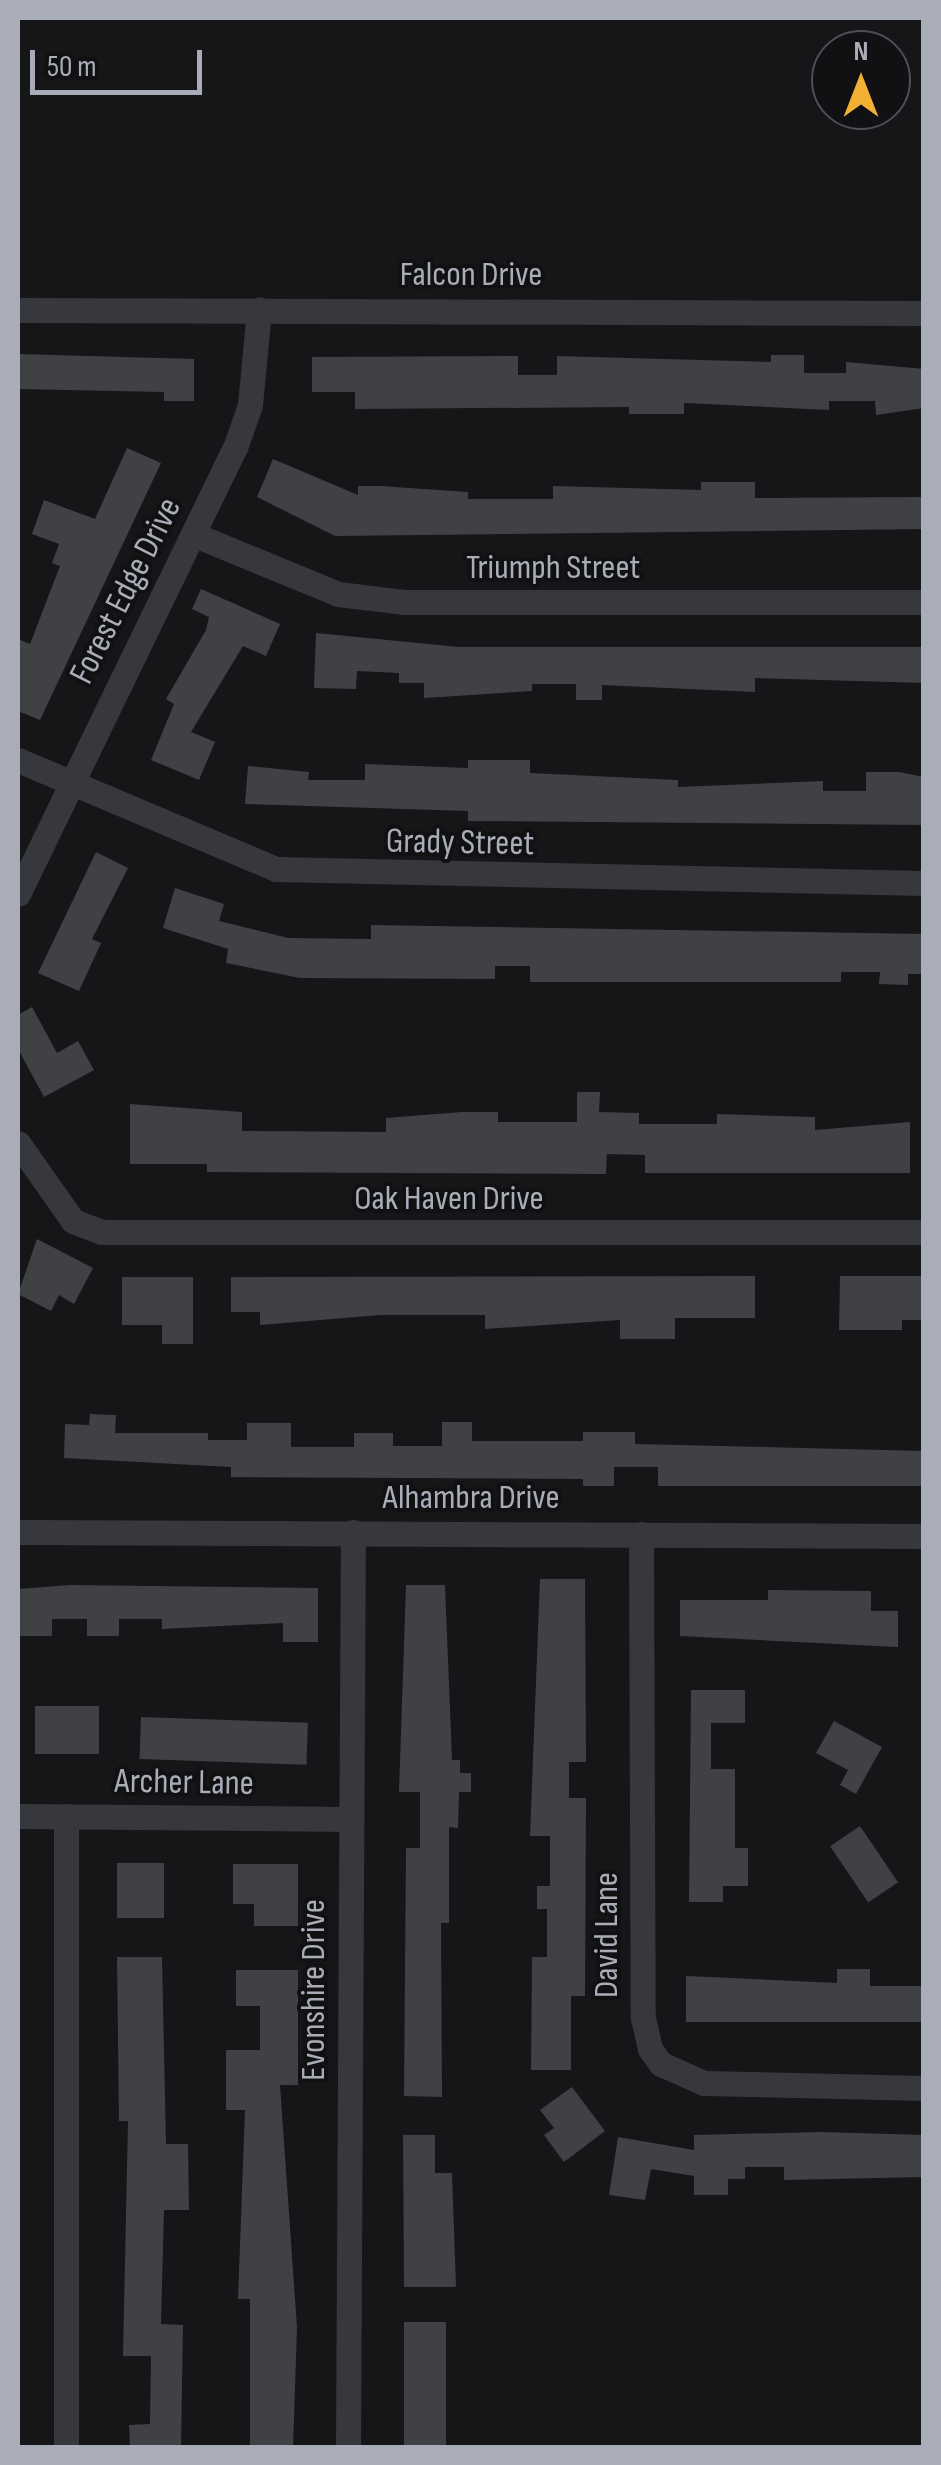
<!DOCTYPE html>
<style>
body{margin:0}
#map{position:relative;width:941px;height:2465px;overflow:hidden;background:#161618;font-family:"Sofia Sans Condensed",sans-serif}
div>[style]{position:absolute}
[style*='--x']{left:calc(var(--x)*1px);top:calc(var(--y)*1px);width:calc(var(--w)*1px);rotate:calc(var(--a)*1deg)}
.building>*{inset:0;background:#404145;transform-origin:0 0}
.street>*{height:25px;margin:-12.5px;padding:0 12.5px;transform-origin:12.5px;border-radius:12.5px;background:#37383d}
span{translate:-50% -50%;white-space:nowrap;text-align:center;line-height:1.15;-webkit-text-stroke:8px #111113;paint-order:stroke}
.street-label{font-size:35px;color:#a8adb8}
.frame{position:absolute;inset:0;border:20px solid #a8adb8;pointer-events:none}
.north{position:absolute;left:811px;top:30px;width:100px;height:100px;box-sizing:border-box;background:#111113;border:2px solid #4d4f55;border-radius:50%;rotate:0deg;font-size:28px;font-weight:700;line-height:40px;text-align:center;color:#a8adb8}
.north::after{content:'';display:block;margin:auto;width:35px;height:45px;background:#f2b134;clip-path:polygon(50% 0,100% 100%,50% 72%,0 100%)}
.scale{position:absolute;left:30px;top:50px;width:172px;height:45px;box-sizing:border-box;border:5px solid #a8adb8;border-top:0;padding-left:12px;font-size:30px;line-height:35px;white-space:nowrap;color:#a8adb8;-webkit-text-stroke:8px #111113;paint-order:stroke}
</style>
<div id="map">
<div class="building">
<i style="clip-path:polygon(18px 354px,194px 359px,194px 401px,164px 401px,164px 392px,18px 389px)"></i>
<i style="clip-path:polygon(771px 355px,804px 355px,804px 373px,846px 373px,846px 362px,924px 369px,924px 408px,876px 415px,875px 401px,829px 401px,829px 410px,684px 403px,684px 414px,629px 414px,629px 407px,355px 409px,355px 392px,312px 392px,312px 357px,518px 356px,518px 375px,557px 375px,557px 356px,771px 362px)"></i>
<i style="clip-path:polygon(127px 448px,161px 463px,40px 720px,18px 711px,18px 639px,30px 644px,60px 566px,52px 563px,59px 544px,32px 534px,44px 500px,95px 519px)"></i>
<i style="clip-path:polygon(273px 459px,358px 495px,358px 486px,380px 486px,468px 492px,468px 499px,553px 499px,553px 486px,701px 490px,701px 482px,755px 482px,755px 498px,924px 497px,924px 529px,335px 536px,257px 497px)"></i>
<i style="clip-path:polygon(201px 589px,280px 624px,266px 656px,243px 646px,191px 732px,215px 742px,199px 780px,151px 760px,174px 704px,166px 699px,206px 630px,209px 617px,192px 609px)"></i>
<i style="clip-path:polygon(316px 633px,459px 647px,924px 647px,924px 683px,755px 678px,755px 692px,602px 685px,602px 700px,576px 700px,576px 684px,532px 684px,532px 691px,424px 698px,424px 683px,399px 683px,399px 673px,357px 671px,356px 689px,314px 688px)"></i>
<i style="clip-path:polygon(468px 760px,530px 760px,530px 773px,678px 780px,678px 787px,823px 781px,823px 791px,866px 791px,866px 772px,899px 772px,924px 777px,924px 825px,468px 821px,468px 811px,245px 804px,248px 766px,309px 772px,308px 780px,365px 780px,365px 764px,468px 768px)"></i>
<i style="clip-path:polygon(96px 852px,128px 868px,92px 939px,101px 943px,79px 991px,38px 973px)"></i>
<i style="clip-path:polygon(175px 888px,224px 904px,219px 921px,288px 938px,371px 939px,371px 925px,924px 934px,924px 974px,908px 974px,908px 985px,879px 984px,880px 972px,841px 972px,841px 982px,530px 982px,530px 966px,495px 966px,495px 979px,300px 978px,226px 963px,228px 949px,163px 928px)"></i>
<i style="clip-path:polygon(32px 1007px,57px 1053px,78px 1041px,94px 1070px,44px 1097px,18px 1049px,18px 1015px)"></i>
<i style="clip-path:polygon(577px 1092px,600px 1092px,599px 1112px,639px 1113px,639px 1124px,717px 1124px,717px 1114px,815px 1117px,815px 1130px,910px 1122px,910px 1173px,645px 1173px,645px 1155px,607px 1154px,606px 1174px,207px 1172px,207px 1164px,130px 1164px,130px 1104px,242px 1112px,242px 1131px,386px 1132px,386px 1118px,462px 1112px,498px 1112px,498px 1122px,577px 1122px)"></i>
<i style="clip-path:polygon(37px 1239px,93px 1268px,74px 1304px,59px 1295px,51px 1311px,18px 1294px)"></i>
<i style="clip-path:polygon(755px 1276px,755px 1318px,675px 1318px,675px 1339px,620px 1339px,620px 1320px,485px 1329px,485px 1315px,380px 1315px,260px 1325px,260px 1312px,231px 1312px,231px 1277px)"></i>
<i style="clip-path:polygon(840px 1276px,924px 1276px,924px 1320px,902px 1320px,902px 1330px,839px 1330px)"></i>
<i style="clip-path:polygon(122px 1277px,193px 1277px,193px 1344px,162px 1344px,162px 1325px,122px 1325px)"></i>
<i style="clip-path:polygon(90px 1414px,116px 1415px,115px 1433px,208px 1433px,208px 1440px,247px 1440px,247px 1423px,291px 1423px,291px 1447px,354px 1447px,354px 1433px,393px 1433px,393px 1446px,442px 1446px,442px 1422px,472px 1422px,472px 1441px,583px 1441px,583px 1432px,635px 1432px,635px 1444px,924px 1451px,924px 1486px,658px 1486px,658px 1467px,614px 1467px,614px 1486px,583px 1486px,583px 1479px,231px 1477px,231px 1467px,64px 1458px,65px 1424px,89px 1425px)"></i>
<i style="clip-path:polygon(540px 1579px,585px 1579px,586px 1762px,569px 1762px,569px 1798px,586px 1798px,585px 1996px,571px 1996px,571px 2070px,531px 2070px,532px 1957px,547px 1957px,547px 1909px,537px 1909px,537px 1886px,550px 1886px,550px 1836px,530px 1836px)"></i>
<i style="clip-path:polygon(70px 1585px,318px 1588px,318px 1642px,283px 1642px,283px 1623px,162px 1629px,162px 1619px,119px 1619px,119px 1636px,87px 1636px,87px 1619px,52px 1619px,52px 1636px,18px 1636px,18px 1589px)"></i>
<i style="clip-path:polygon(406px 1585px,445px 1585px,452px 1760px,460px 1760px,460px 1773px,471px 1773px,471px 1792px,459px 1792px,458px 1828px,449px 1827px,449px 1923px,441px 1923px,442px 2097px,404px 2096px,406px 1848px,420px 1848px,420px 1792px,399px 1792px)"></i>
<i style="clip-path:polygon(768px 1590px,871px 1591px,871px 1611px,898px 1611px,898px 1647px,680px 1636px,680px 1600px,768px 1600px)"></i>
<i style="clip-path:polygon(691px 1690px,745px 1690px,745px 1723px,711px 1723px,711px 1769px,735px 1769px,735px 1848px,748px 1848px,748px 1886px,723px 1886px,723px 1902px,689px 1902px)"></i>
<i style="left:35px;top:1706px;width:64px;height:48px"></i>
<i style="left:141px;top:1717px;width:167px;height:42px;rotate:2deg"></i>
<i style="clip-path:polygon(834px 1721px,882px 1747px,856px 1794px,840px 1785px,848px 1770px,816px 1753px)"></i>
<i style="left:860px;top:1826px;width:68px;height:36px;rotate:56deg"></i>
<i style="left:117px;top:1863px;width:47px;height:55px"></i>
<i style="clip-path:polygon(233px 1864px,298px 1864px,298px 1926px,254px 1926px,254px 1904px,233px 1904px)"></i>
<i style="clip-path:polygon(117px 1957px,162px 1957px,166px 2144px,188px 2144px,189px 2210px,164px 2210px,161px 2324px,183px 2325px,181px 2448px,130px 2448px,129px 2425px,150px 2424px,151px 2356px,123px 2356px,128px 2121px,119px 2121px)"></i>
<i style="clip-path:polygon(837px 1969px,870px 1969px,870px 1986px,924px 1986px,924px 2022px,686px 2022px,686px 1976px,837px 1983px)"></i>
<i style="clip-path:polygon(236px 1970px,298px 1970px,298px 2085px,280px 2085px,297px 2327px,293px 2448px,250px 2448px,250px 2299px,238px 2299px,245px 2110px,226px 2110px,226px 2050px,260px 2050px,260px 2006px,236px 2006px)"></i>
<i style="clip-path:polygon(572px 2087px,605px 2131px,564px 2162px,544px 2135px,554px 2128px,540px 2110px)"></i>
<i style="clip-path:polygon(821px 2132px,924px 2135px,924px 2177px,784px 2180px,784px 2167px,745px 2167px,745px 2179px,728px 2179px,728px 2195px,694px 2195px,694px 2176px,651px 2169px,645px 2200px,609px 2195px,618px 2137px,694px 2150px,694px 2135px)"></i>
<i style="clip-path:polygon(403px 2135px,435px 2135px,435px 2173px,452px 2173px,456px 2287px,404px 2287px)"></i>
<i style="left:404px;top:2322px;width:42px;height:126px"></i>
</div>
<div class="street">
<i style="--x:18;--y:310;--w:906;--a:0.19"></i>
<i style="--x:195;--y:535;--w:155;--a:22.4"></i>
<i style="--x:338;--y:594;--w:66;--a:6.9"></i>
<i style="--x:404;--y:602;--w:520;--a:0"></i>
<i style="--x:18;--y:760;--w:280;--a:22.9"></i>
<i style="--x:276;--y:869;--w:648;--a:1.24"></i>
<i style="--x:18;--y:894;--w:496;--a:-64.1"></i>
<i style="--x:235;--y:448;--w:46;--a:-70.8"></i>
<i style="--x:250;--y:405;--w:96;--a:-84.6"></i>
<i style="--x:18;--y:1143;--w:95;--a:54.8"></i>
<i style="--x:73;--y:1221;--w:30;--a:21"></i>
<i style="--x:101;--y:1232;--w:823;--a:0"></i>
<i style="--x:18;--y:1532;--w:906;--a:0.25"></i>
<i style="--x:641;--y:1534;--w:484;--a:89.8"></i>
<i style="--x:643;--y:2018;--w:32;--a:77"></i>
<i style="--x:650;--y:2049;--w:19;--a:54"></i>
<i style="--x:661;--y:2064;--w:47;--a:23.8"></i>
<i style="--x:704;--y:2083;--w:220;--a:1.3"></i>
<i style="--x:18;--y:1816;--w:331;--a:0.5"></i>
<i style="--x:66;--y:2448;--w:632;--a:-90"></i>
<i style="--x:348;--y:2448;--w:916;--a:-89.69"></i>
</div>
<div class="street-label">
<span style="left:471px;top:275px">Falcon Drive</span>
<span style="left:553px;top:568px">Triumph Street</span>
<span style="left:126px;top:591px;rotate:-63deg">Forest Edge Drive</span>
<span style="left:460px;top:843px;rotate:1deg">Grady Street</span>
<span style="left:449px;top:1199px">Oak Haven Drive</span>
<span style="left:471px;top:1498px">Alhambra Drive</span>
<span style="left:184px;top:1783px;rotate:1deg">Archer Lane</span>
<span style="left:607px;top:1935px;rotate:-90deg">David Lane</span>
<span style="left:314px;top:1990px;rotate:-90deg">Evonshire Drive</span>
</div>
<div class="frame"></div>
<div class="north">N</div>
<div class="scale">50 m</div>
</div>
